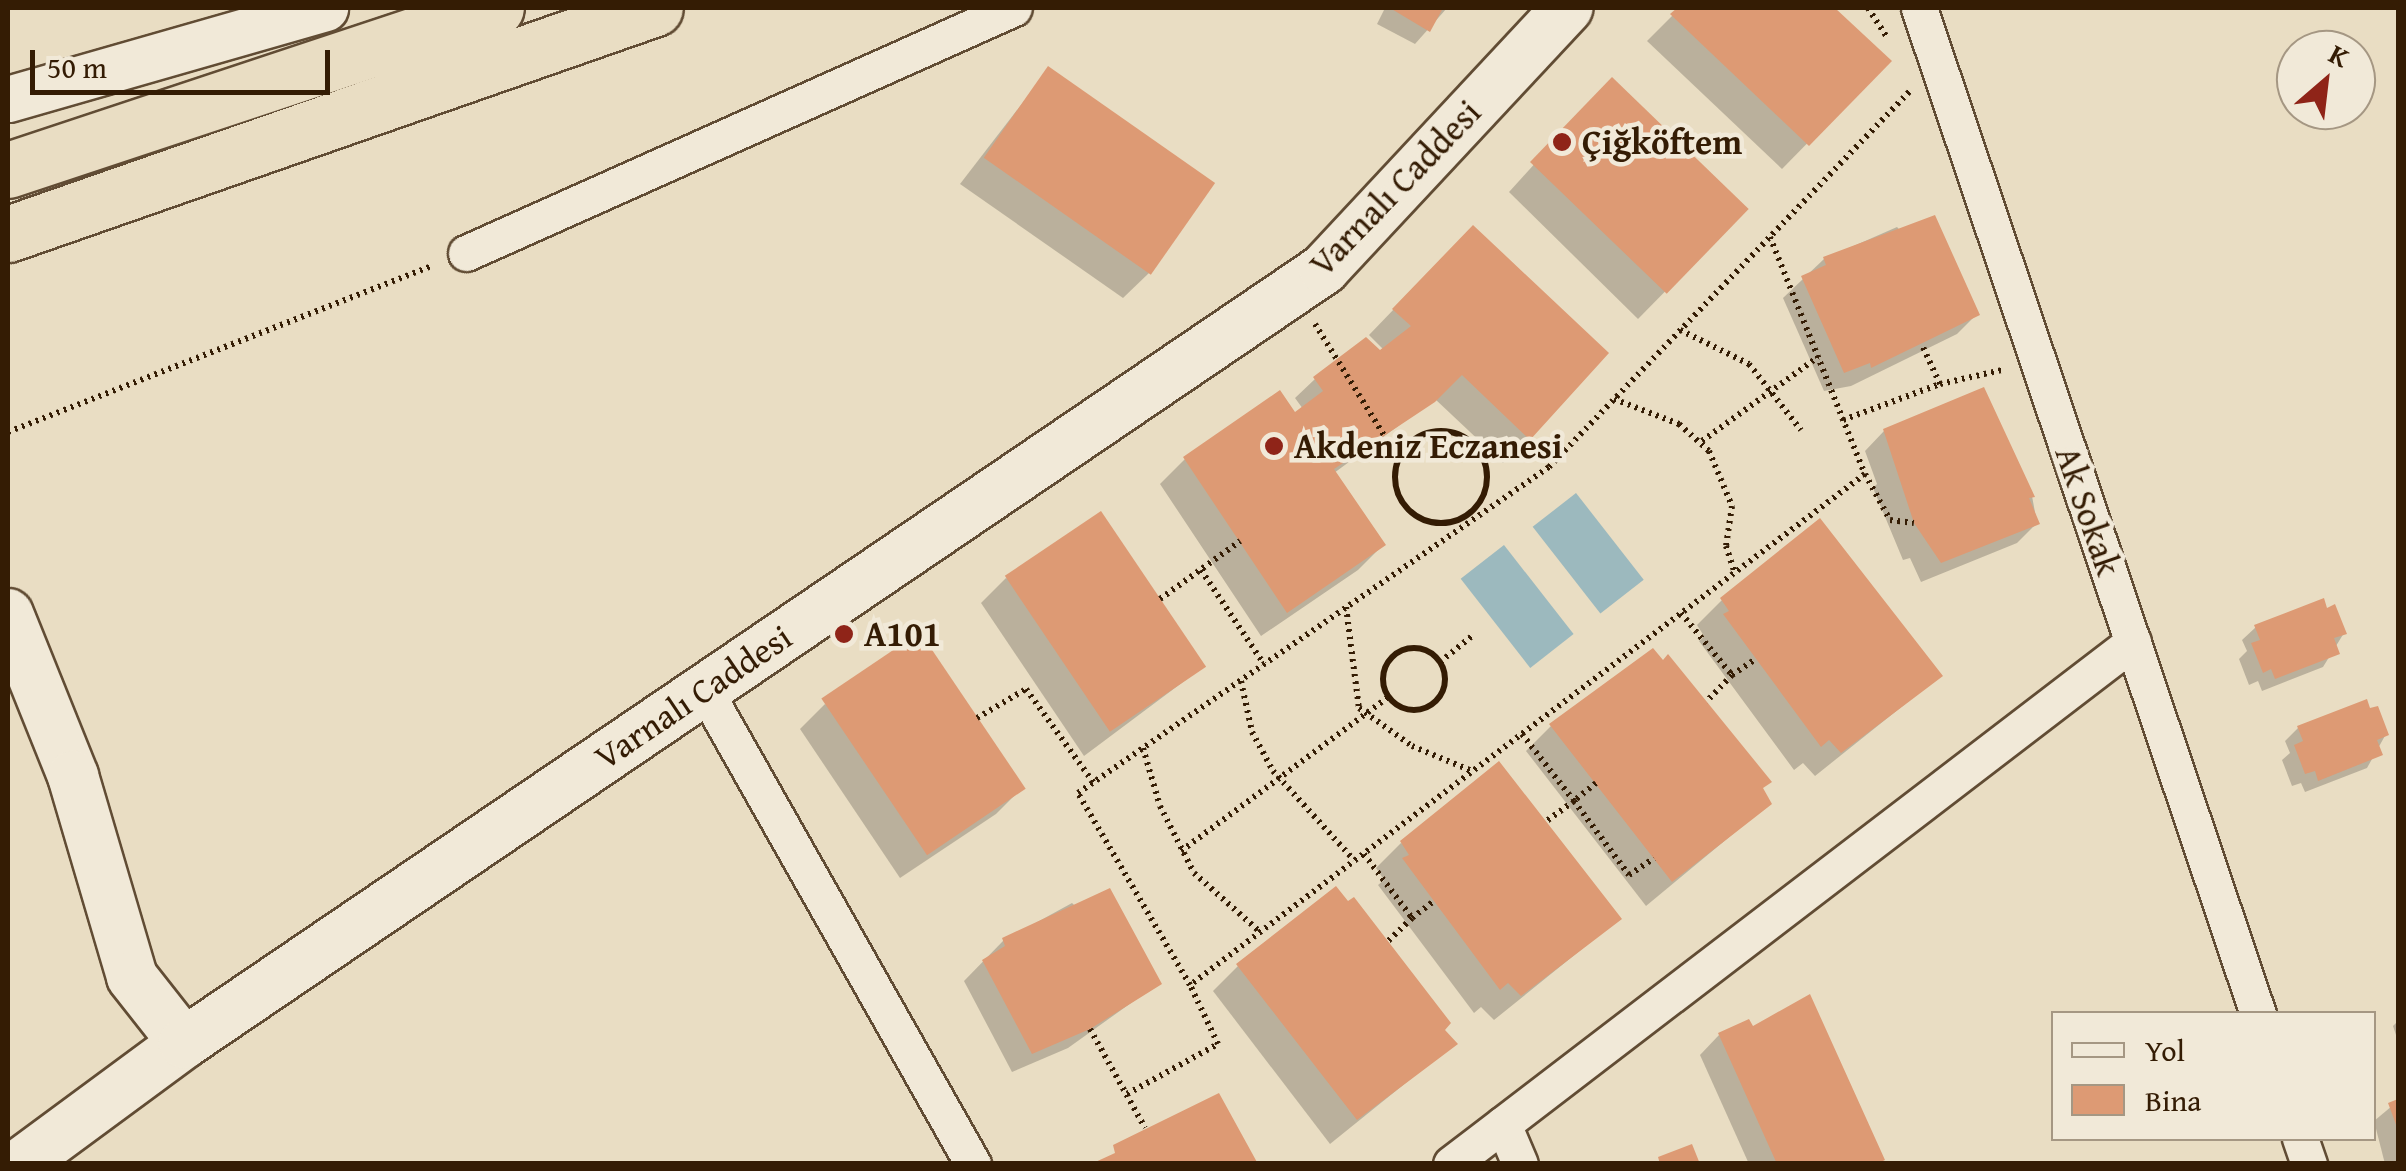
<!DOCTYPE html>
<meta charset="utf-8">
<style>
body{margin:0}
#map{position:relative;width:2406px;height:1171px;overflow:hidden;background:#e9ddc3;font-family:"Gentium Book Plus",serif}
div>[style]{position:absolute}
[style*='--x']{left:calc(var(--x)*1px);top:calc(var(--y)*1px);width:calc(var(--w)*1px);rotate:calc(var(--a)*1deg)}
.water>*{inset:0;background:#9cb9be;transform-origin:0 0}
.shadow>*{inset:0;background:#0003}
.building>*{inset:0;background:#dd9a74;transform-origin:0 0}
.path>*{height:6px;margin-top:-3px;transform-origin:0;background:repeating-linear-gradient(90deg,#341c04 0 2.5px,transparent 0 7.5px)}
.path>.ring{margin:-3px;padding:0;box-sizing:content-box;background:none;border:6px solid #341c04;border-radius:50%}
.roads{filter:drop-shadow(2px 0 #614c34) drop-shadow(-2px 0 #614c34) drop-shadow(0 2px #614c34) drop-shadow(0 -2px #614c34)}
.minor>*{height:35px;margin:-17.5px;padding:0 17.5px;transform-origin:17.5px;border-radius:17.5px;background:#f1e9d8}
.tertiary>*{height:45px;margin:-22.5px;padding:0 22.5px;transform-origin:22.5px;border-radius:22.5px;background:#f1e9d8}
.secondary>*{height:50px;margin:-25px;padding:0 25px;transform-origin:25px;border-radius:25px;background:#f1e9d8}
.trunk>*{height:55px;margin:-27.5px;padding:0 27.5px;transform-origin:27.5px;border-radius:27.5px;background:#e9ddc3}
.dots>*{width:28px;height:28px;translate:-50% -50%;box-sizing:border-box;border:5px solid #f1e9d8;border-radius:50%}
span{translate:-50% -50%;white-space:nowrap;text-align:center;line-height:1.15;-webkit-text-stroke:9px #f1e9d8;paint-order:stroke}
.poi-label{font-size:35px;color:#341c04;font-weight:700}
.left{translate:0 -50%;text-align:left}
.street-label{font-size:35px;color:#341c04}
.frame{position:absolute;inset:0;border:10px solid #341c04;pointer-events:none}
.legend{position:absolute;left:2051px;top:1011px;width:325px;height:130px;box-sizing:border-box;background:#f1e9d8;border:2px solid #a59783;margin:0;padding:12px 18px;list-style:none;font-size:30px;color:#341c04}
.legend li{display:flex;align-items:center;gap:20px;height:50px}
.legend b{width:50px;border:2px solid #a59783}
.north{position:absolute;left:2276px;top:30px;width:100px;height:100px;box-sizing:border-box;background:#f1e9d8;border:2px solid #a59783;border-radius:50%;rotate:28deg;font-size:28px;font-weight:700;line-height:40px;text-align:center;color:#341c04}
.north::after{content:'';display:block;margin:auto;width:35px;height:45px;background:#8f2418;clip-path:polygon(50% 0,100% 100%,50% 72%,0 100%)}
.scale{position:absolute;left:30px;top:50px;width:300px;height:45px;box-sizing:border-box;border:5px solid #341c04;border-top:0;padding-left:12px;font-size:30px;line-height:35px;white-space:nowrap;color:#341c04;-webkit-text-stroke:8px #f1e9d8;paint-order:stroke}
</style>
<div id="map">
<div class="water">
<i style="left:1576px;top:493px;width:110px;height:55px;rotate:52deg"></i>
<i style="left:1504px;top:545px;width:113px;height:55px;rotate:52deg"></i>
</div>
<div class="shadow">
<i style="clip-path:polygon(1385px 8px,1447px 8px,1415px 44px,1377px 24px)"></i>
<i style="clip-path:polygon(1680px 8px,1831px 8px,1888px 61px,1782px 169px,1647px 41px)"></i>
<i style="clip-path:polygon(1048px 70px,1149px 273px,1123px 298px,960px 184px)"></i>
<i style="clip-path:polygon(1587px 106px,1747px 208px,1638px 319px,1509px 192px)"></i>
<i style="clip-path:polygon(1897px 227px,1977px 314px,1957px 334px,1851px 386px,1824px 391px,1783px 298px,1824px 259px)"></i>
<i style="clip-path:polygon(1447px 254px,1606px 353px,1503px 463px,1435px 399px,1334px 473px,1383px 545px,1358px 570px,1261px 636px,1160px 484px,1185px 459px,1295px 415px,1303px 409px,1295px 398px,1315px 379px,1384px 350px,1369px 335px)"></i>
<i style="clip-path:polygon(1884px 431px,2032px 496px,2037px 523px,2017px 543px,1921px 582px,1910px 558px,1903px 560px,1873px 488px,1877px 484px,1865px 451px)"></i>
<i style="clip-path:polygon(1006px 578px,1203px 667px,1084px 756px,981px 603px)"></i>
<i style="clip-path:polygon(1722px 600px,1940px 676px,1815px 776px,1803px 763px,1794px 770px,1699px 641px,1704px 636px,1697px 625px)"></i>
<i style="clip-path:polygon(2326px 611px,2344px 633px,2323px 667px,2262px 691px,2258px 681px,2249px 685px,2239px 659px,2247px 651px,2242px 640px,2256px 627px)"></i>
<i style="clip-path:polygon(825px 704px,1021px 789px,996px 814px,900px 878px,800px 729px)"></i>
<i style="clip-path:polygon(2369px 712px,2386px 734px,2367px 768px,2305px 792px,2301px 783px,2292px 786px,2282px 760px,2290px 753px,2285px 741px,2298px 728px)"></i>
<i style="clip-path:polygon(1551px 726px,1761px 790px,1769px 804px,1646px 906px,1526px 751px)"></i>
<i style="clip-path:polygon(1401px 843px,1619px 919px,1494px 1020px,1481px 1007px,1474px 1013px,1378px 885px,1384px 880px,1376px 868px)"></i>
<i style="clip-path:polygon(1072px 903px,1159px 983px,1068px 1048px,1012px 1072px,964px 981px,1003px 941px)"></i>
<i style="clip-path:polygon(1238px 966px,1441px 1030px,1454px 1044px,1330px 1144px,1213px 991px)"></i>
<i style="clip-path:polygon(2398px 1021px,2398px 1041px,2393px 1026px)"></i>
<i style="clip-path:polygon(1719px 1035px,1878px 1164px,1749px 1164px,1700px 1055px)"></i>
<i style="clip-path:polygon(2398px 1101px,2398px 1164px,2385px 1164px,2374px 1121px)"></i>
</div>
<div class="building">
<i style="clip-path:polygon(1390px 8px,1443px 8px,1430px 32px)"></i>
<i style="clip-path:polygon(1677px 8px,1835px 8px,1892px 61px,1809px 146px,1670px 14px)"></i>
<i style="left:1048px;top:66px;width:204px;height:112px;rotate:35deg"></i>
<i style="left:1612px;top:77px;width:190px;height:118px;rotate:44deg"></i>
<i style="clip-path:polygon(1935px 215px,1980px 315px,1871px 368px,1870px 363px,1844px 373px,1801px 276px,1826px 265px,1823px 257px)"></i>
<i style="clip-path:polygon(1473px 225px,1609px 353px,1530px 440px,1462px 375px,1435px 402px,1334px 469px,1386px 545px,1287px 613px,1183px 457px,1280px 390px,1295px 412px,1323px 391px,1313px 377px,1366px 337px,1380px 350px,1411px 326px,1392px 309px)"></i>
<i style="clip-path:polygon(1984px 387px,2035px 497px,2029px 498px,2040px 524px,1941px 563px,1914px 523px,1883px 429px)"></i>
<i style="left:1101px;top:511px;width:188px;height:116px;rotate:56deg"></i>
<i style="clip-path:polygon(1820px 518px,1943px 676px,1841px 753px,1829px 740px,1821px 747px,1723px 614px,1729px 611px,1720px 598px)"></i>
<i style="clip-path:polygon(2324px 598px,2327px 608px,2335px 604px,2347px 634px,2334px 638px,2340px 654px,2275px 679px,2271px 669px,2263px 673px,2251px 643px,2260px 640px,2254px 625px)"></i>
<i style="left:920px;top:632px;width:189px;height:119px;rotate:56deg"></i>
<i style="clip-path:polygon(1653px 648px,1663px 660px,1668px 654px,1772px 782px,1763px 788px,1772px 804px,1672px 882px,1549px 724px)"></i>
<i style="clip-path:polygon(2367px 699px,2370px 708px,2378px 706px,2389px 735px,2377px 740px,2383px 755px,2318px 781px,2315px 771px,2305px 774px,2294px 745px,2303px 741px,2297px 726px)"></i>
<i style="clip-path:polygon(1499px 761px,1622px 919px,1521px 996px,1508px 983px,1500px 990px,1402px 858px,1409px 855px,1400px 841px)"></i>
<i style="clip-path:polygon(1336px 886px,1348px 901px,1354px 897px,1451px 1023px,1445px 1030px,1458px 1044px,1357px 1120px,1236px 964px)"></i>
<i style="clip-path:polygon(1110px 888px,1162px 984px,1090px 1029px,1032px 1054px,982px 960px,1005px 946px,1002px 938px)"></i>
<i style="clip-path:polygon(1810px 994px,1885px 1160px,1877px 1164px,1777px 1164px,1718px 1033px,1749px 1019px,1753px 1026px)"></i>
<i style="clip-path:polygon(1219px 1093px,1258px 1164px,1091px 1164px,1115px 1153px,1113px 1145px)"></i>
<i style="clip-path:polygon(2398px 1099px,2398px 1130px,2388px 1103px)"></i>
<i style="clip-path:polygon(1692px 1144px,1700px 1164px,1660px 1164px,1658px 1157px)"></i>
</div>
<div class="path">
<i style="--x:1868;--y:8;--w:33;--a:57"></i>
<i style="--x:1770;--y:237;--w:255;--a:68.2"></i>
<i style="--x:1865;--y:474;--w:847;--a:142.87"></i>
<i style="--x:1190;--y:985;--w:222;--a:-120.3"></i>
<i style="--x:1078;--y:793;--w:573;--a:-34.69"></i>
<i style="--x:1549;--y:467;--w:521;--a:-46.17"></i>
<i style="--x:1315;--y:324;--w:158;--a:58.2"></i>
<i style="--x:1680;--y:330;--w:77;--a:26.2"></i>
<i style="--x:1749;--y:364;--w:84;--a:51.8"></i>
<i style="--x:1940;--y:384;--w:64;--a:-12.7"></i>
<i style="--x:1614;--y:399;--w:70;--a:21"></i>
<i style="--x:1679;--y:424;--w:40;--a:42"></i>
<i style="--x:1709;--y:451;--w:60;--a:67.3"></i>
<i style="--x:1732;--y:506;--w:40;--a:98.5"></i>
<i style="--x:1726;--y:546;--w:28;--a:72"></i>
<i style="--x:1843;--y:420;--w:103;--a:-20.4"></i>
<i style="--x:1940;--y:384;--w:43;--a:-114.8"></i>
<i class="ring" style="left:1395px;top:431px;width:86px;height:86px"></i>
<i style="--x:8;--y:432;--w:455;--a:-21.4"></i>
<i style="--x:1702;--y:441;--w:143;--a:-35.9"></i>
<i style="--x:1865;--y:474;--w:52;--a:61.5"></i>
<i style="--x:1890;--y:520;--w:24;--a:7"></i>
<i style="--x:1201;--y:570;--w:113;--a:56.2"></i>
<i style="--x:1160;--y:599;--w:99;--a:-35.9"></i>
<i style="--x:1346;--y:607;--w:102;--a:82.7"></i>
<i style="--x:1359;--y:708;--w:65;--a:35.6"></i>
<i style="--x:1412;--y:746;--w:65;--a:22.6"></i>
<i style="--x:1681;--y:613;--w:80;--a:50.6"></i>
<i style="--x:1732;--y:675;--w:37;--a:134"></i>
<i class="ring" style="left:1383px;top:648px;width:56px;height:56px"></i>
<i style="--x:1440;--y:662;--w:41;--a:-39.1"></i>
<i style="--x:1732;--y:675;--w:29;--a:-34"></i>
<i style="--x:1241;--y:681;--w:52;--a:77.8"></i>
<i style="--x:1252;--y:732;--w:44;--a:61.7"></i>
<i style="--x:1273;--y:771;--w:120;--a:47.7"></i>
<i style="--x:977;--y:718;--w:57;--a:-30.6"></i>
<i style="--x:1026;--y:689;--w:115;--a:54.2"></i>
<i style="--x:1522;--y:734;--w:85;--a:52.2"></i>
<i style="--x:1574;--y:801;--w:34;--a:144"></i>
<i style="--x:1143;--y:748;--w:60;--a:73.7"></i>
<i style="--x:1160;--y:806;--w:75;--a:63.1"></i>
<i style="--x:1194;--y:873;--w:89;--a:41.8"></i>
<i style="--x:1596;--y:783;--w:28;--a:141"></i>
<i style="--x:1574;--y:801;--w:92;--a:53.4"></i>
<i style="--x:1629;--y:875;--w:30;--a:-34"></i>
<i style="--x:1181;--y:851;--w:258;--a:-36.6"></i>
<i style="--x:1364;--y:854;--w:80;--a:53.1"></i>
<i style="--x:1412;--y:918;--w:33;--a:136"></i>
<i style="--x:1412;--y:918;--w:28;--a:-38"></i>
<i style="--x:1090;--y:1029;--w:113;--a:60.9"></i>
<i style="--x:1127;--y:1094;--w:104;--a:-28.8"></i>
<i style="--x:1218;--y:1044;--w:65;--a:-115.4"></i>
</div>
<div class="roads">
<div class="minor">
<i style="--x:1919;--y:8;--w:1062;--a:71.38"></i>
<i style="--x:466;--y:253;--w:600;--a:-24.09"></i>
<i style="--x:704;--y:689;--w:546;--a:60.48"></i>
<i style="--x:1503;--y:1124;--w:43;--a:67"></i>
<i style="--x:2300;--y:1138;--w:28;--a:71"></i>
<i style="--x:1451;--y:1164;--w:859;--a:-37.43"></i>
</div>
<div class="tertiary">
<i style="--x:8;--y:99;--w:330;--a:-16"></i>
</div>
<div class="secondary">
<i style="--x:8;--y:614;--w:175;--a:68.1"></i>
<i style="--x:73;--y:776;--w:209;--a:73.6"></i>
<i style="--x:132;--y:977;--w:84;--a:51.8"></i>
<i style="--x:20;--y:1164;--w:204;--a:-36.4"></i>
<i style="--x:184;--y:1043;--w:1378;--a:-34.17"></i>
<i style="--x:1324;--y:269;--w:357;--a:-47"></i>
</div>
<div class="trunk">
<i style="--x:8;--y:170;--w:514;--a:-18.36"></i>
<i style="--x:8;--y:234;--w:685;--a:-19.25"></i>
</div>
</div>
<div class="dots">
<i style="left:1562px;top:142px;background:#8f2418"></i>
<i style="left:1274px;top:446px;background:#8f2418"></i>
<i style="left:844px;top:634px;background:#8f2418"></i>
</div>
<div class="poi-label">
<span class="left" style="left:1582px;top:142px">Çiğköftem</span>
<span class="left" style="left:1294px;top:446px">Akdeniz Eczanesi</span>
<span class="left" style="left:864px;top:634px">A101</span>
</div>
<div class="street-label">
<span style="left:1395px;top:188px;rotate:-46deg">Varnalı Caddesi</span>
<span style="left:2088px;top:511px;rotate:71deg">Ak Sokak</span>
<span style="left:693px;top:697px;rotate:-34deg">Varnalı Caddesi</span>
</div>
<div class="frame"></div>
<ul class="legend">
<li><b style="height:12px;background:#f1e9d8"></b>Yol</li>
<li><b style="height:28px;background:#dd9a74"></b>Bina</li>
</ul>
<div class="north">K</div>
<div class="scale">50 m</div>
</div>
